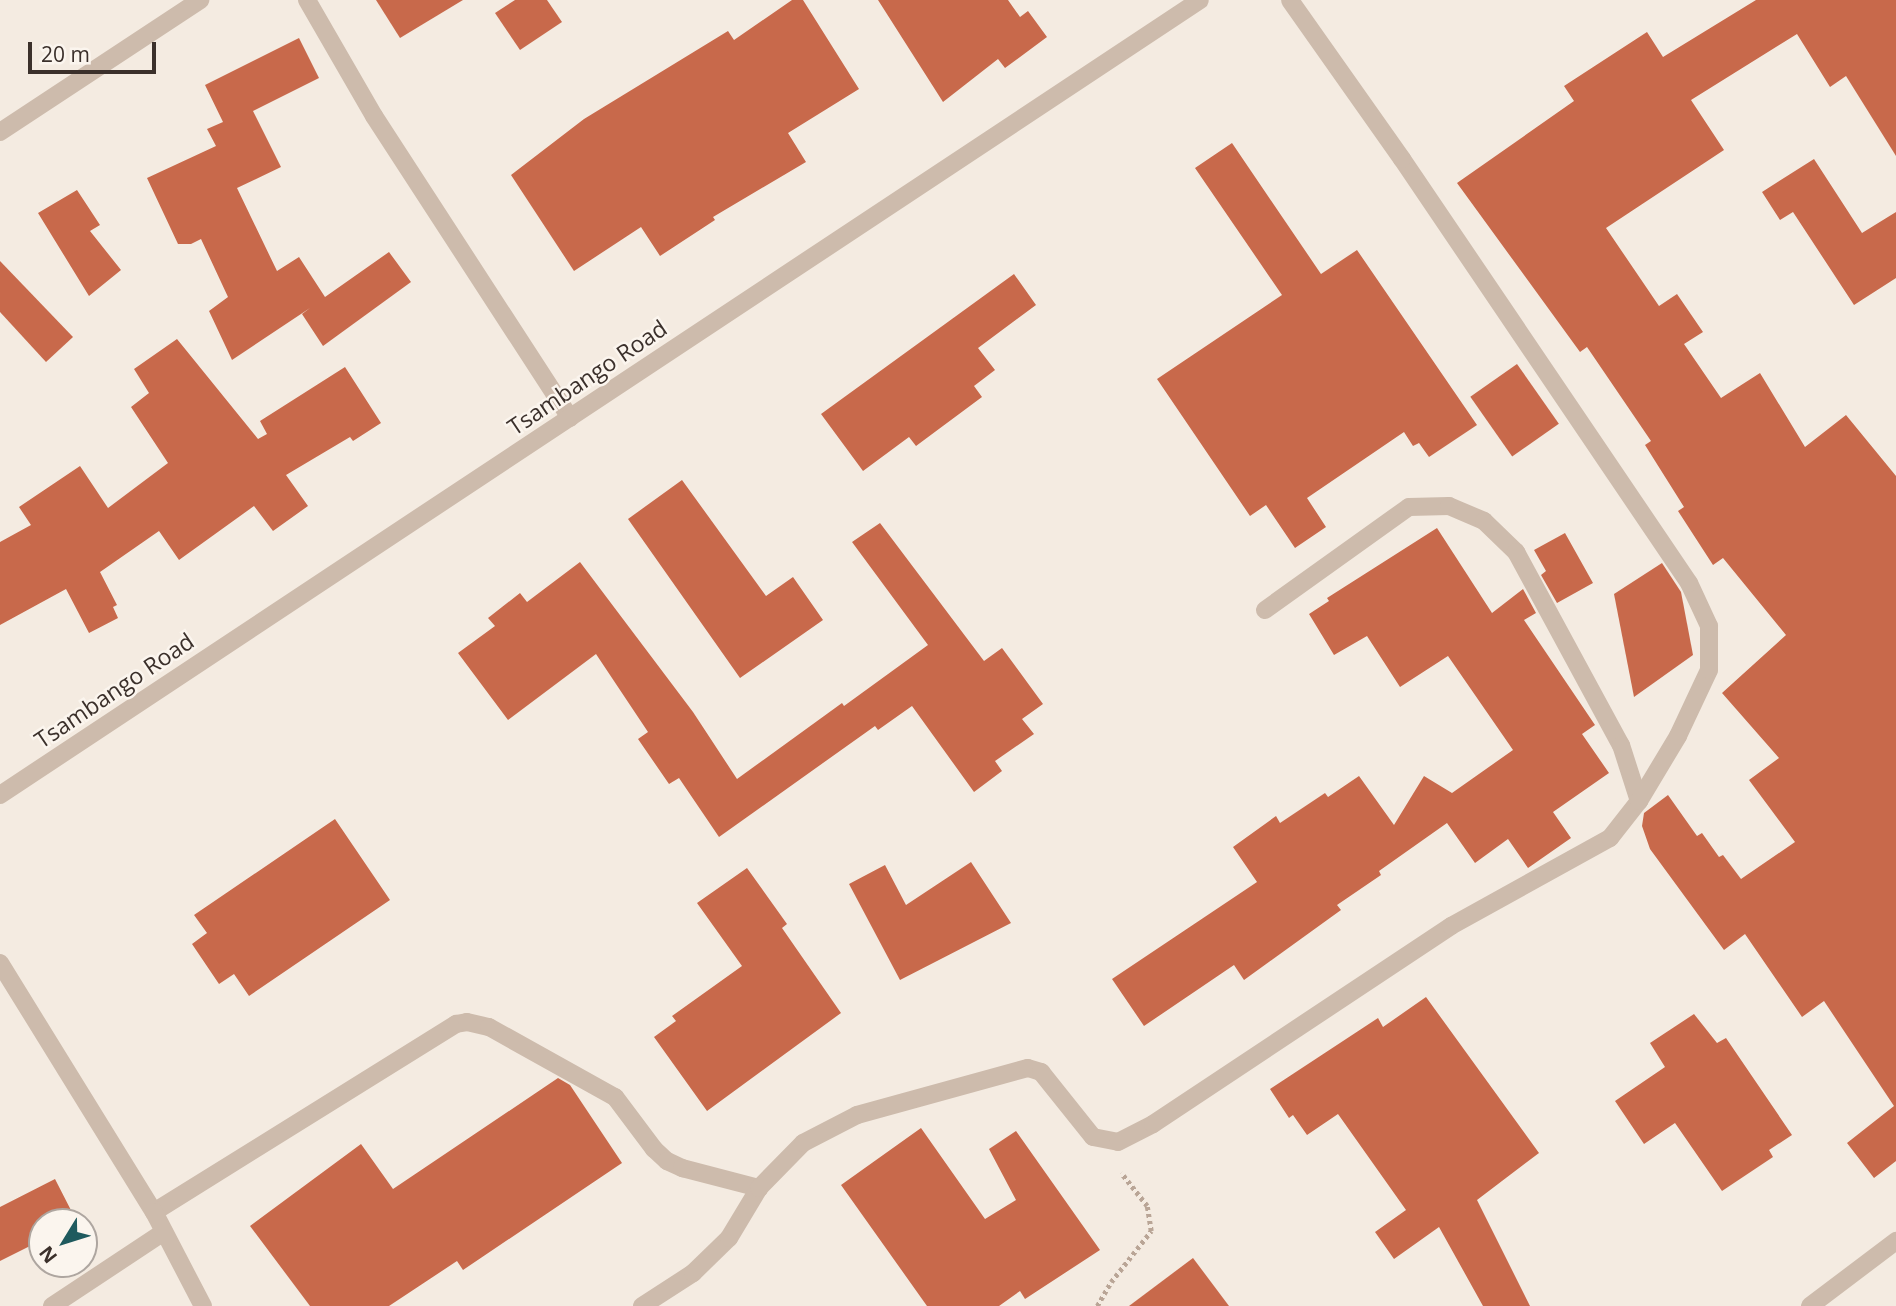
<!DOCTYPE html>
<style>
body{margin:0}
#map{position:relative;width:1896px;height:1306px;overflow:hidden;background:#f4ebe1;font-family:"Open Sans",sans-serif}
div>[style]{position:absolute}
[style*='--x']{left:calc(var(--x)*1px);top:calc(var(--y)*1px);width:calc(var(--w)*1px);rotate:calc(var(--a)*1deg)}
.building>*{inset:0;background:#c8694b;transform-origin:0 0}
.path>*{height:4.5px;margin-top:-2.25px;transform-origin:0;background:repeating-linear-gradient(90deg,#b9a596 0 3.5px,transparent 0 7px)}
.service>*{height:18px;margin:-9px;padding:0 9px;transform-origin:9px;border-radius:9px;background:#cdbbac}
.minor>*{height:18px;margin:-9px;padding:0 9px;transform-origin:9px;border-radius:9px;background:#cdbbac}
.tertiary>*{height:18px;margin:-9px;padding:0 9px;transform-origin:9px;border-radius:9px;background:#cdbbac}
span{translate:-50% -50%;white-space:nowrap;text-align:center;line-height:1.15;-webkit-text-stroke:5px #fbf5ee;paint-order:stroke}
.street-label{font-size:23px;color:#3b302b}
.north{position:absolute;left:28px;top:1208px;width:70px;height:70px;box-sizing:border-box;background:#fbf5ee;border:2px solid #aea6a0;border-radius:50%;rotate:232deg;font-size:19px;font-weight:700;line-height:28px;text-align:center;color:#3b302b}
.north::after{content:'';display:block;margin:auto;width:24px;height:32px;background:#1f5a5e;clip-path:polygon(50% 0,100% 100%,50% 72%,0 100%)}
.scale{position:absolute;left:28px;top:42px;width:128px;height:32px;box-sizing:border-box;border:4px solid #3b302b;border-top:0;padding-left:9px;font-size:21px;line-height:24px;white-space:nowrap;color:#3b302b;-webkit-text-stroke:5px #fbf5ee;paint-order:stroke}
</style>
<div id="map">
<div class="building">
<i style="clip-path:polygon(376px 0,463px 0,400px 38px)"></i>
<i style="clip-path:polygon(515px 0,547px 0,562px 22px,520px 50px,495px 13px)"></i>
<i style="clip-path:polygon(792px 0,803px 0,859px 89px,788px 133px,806px 162px,713px 217px,715px 220px,660px 256px,641px 227px,574px 271px,511px 175px,584px 119px,728px 31px,734px 40px)"></i>
<i style="clip-path:polygon(878px 0,1008px 0,1020px 17px,1028px 11px,1047px 37px,1005px 68px,998px 59px,943px 102px)"></i>
<i style="clip-path:polygon(1756px 0,1896px 0,1896px 156px,1846px 76px,1830px 87px,1797px 34px,1691px 100px,1724px 150px,1606px 228px,1659px 306px,1677px 294px,1703px 332px,1684px 344px,1721px 398px,1760px 373px,1805px 447px,1846px 415px,1896px 476px,1896px 1161px,1874px 1178px,1847px 1143px,1894px 1106px,1824px 1001px,1802px 1017px,1745px 934px,1724px 950px,1650px 849px,1642px 826px,1644px 813px,1668px 795px,1697px 836px,1702px 833px,1719px 857px,1723px 855px,1741px 879px,1795px 842px,1749px 780px,1779px 758px,1722px 693px,1786px 635px,1723px 558px,1713px 565px,1678px 511px,1684px 507px,1645px 445px,1651px 441px,1587px 347px,1580px 352px,1457px 183px,1574px 101px,1564px 86px,1647px 32px,1663px 57px)"></i>
<i style="clip-path:polygon(299px 38px,319px 78px,253px 111px,281px 167px,237px 188px,277px 271px,299px 257px,325px 297px,389px 252px,411px 282px,323px 346px,302px 314px,310px 308px,232px 360px,209px 311px,228px 297px,201px 239px,191px 244px,178px 244px,147px 178px,216px 146px,207px 129px,223px 122px,205px 85px)"></i>
<i style="clip-path:polygon(1232px 143px,1321px 274px,1357px 250px,1477px 425px,1429px 457px,1419px 443px,1413px 446px,1404px 432px,1307px 498px,1326px 527px,1295px 548px,1266px 505px,1250px 516px,1157px 379px,1282px 295px,1195px 168px)"></i>
<i style="clip-path:polygon(1814px 159px,1862px 233px,1896px 212px,1896px 278px,1854px 305px,1793px 212px,1780px 220px,1762px 192px)"></i>
<i style="clip-path:polygon(77px 190px,100px 225px,90px 231px,121px 270px,89px 296px,38px 213px)"></i>
<i style="clip-path:polygon(0 261px,73px 337px,46px 362px,0 312px)"></i>
<i style="clip-path:polygon(1014px 274px,1036px 305px,978px 348px,995px 370px,974px 386px,982px 397px,916px 446px,909px 437px,863px 471px,821px 414px)"></i>
<i style="clip-path:polygon(177px 339px,258px 439px,267px 434px,260px 421px,345px 367px,381px 423px,353px 441px,350px 437px,286px 475px,308px 506px,273px 531px,254px 506px,179px 560px,159px 531px,100px 572px,117px 605px,113px 607px,118px 618px,89px 633px,66px 589px,0 625px,0 542px,31px 525px,19px 507px,80px 466px,108px 508px,168px 463px,131px 407px,149px 393px,134px 369px)"></i>
<i style="left:1517px;top:364px;width:73px;height:57px;rotate:55deg"></i>
<i style="clip-path:polygon(682px 480px,766px 596px,793px 577px,823px 620px,740px 678px,628px 519px)"></i>
<i style="clip-path:polygon(880px 523px,984px 661px,1002px 648px,1043px 704px,1022px 719px,1034px 734px,995px 761px,1002px 771px,974px 792px,912px 706px,878px 730px,875px 726px,719px 837px,679px 778px,669px 784px,638px 739px,648px 732px,596px 654px,508px 720px,458px 653px,495px 626px,488px 618px,520px 593px,527px 602px,580px 562px,693px 712px,737px 779px,842px 703px,844px 706px,928px 645px,852px 542px)"></i>
<i style="clip-path:polygon(1437px 528px,1492px 613px,1523px 589px,1536px 613px,1524px 620px,1595px 725px,1582px 734px,1609px 773px,1553px 812px,1571px 838px,1528px 868px,1508px 839px,1475px 863px,1447px 823px,1379px 871px,1381px 875px,1337px 905px,1341px 910px,1244px 980px,1234px 965px,1144px 1026px,1112px 979px,1257px 882px,1233px 847px,1276px 816px,1280px 823px,1325px 793px,1328px 797px,1359px 776px,1394px 825px,1424px 776px,1452px 793px,1513px 750px,1448px 656px,1400px 687px,1367px 636px,1334px 655px,1309px 614px,1329px 601px,1327px 598px)"></i>
<i style="clip-path:polygon(1565px 533px,1593px 583px,1557px 603px,1541px 575px,1546px 571px,1534px 550px)"></i>
<i style="clip-path:polygon(1662px 563px,1681px 592px,1693px 655px,1634px 697px,1614px 594px)"></i>
<i style="clip-path:polygon(335px 819px,390px 900px,249px 996px,234px 974px,219px 984px,192px 944px,207px 933px,194px 915px)"></i>
<i style="clip-path:polygon(971px 862px,1011px 923px,900px 980px,849px 884px,885px 865px,906px 905px)"></i>
<i style="clip-path:polygon(747px 868px,787px 924px,782px 928px,841px 1013px,707px 1111px,654px 1037px,676px 1021px,672px 1016px,742px 966px,697px 903px)"></i>
<i style="clip-path:polygon(1426px 997px,1539px 1153px,1477px 1200px,1530px 1306px,1483px 1306px,1439px 1227px,1394px 1259px,1375px 1232px,1406px 1210px,1338px 1114px,1307px 1135px,1293px 1115px,1289px 1118px,1270px 1089px,1378px 1018px,1383px 1027px)"></i>
<i style="clip-path:polygon(1694px 1014px,1717px 1043px,1726px 1038px,1792px 1135px,1769px 1150px,1773px 1157px,1722px 1191px,1675px 1123px,1644px 1144px,1615px 1101px,1665px 1067px,1650px 1043px)"></i>
<i style="clip-path:polygon(558px 1078px,570px 1085px,622px 1163px,463px 1270px,457px 1261px,389px 1306px,310px 1306px,250px 1226px,361px 1144px,393px 1189px)"></i>
<i style="clip-path:polygon(921px 1128px,985px 1219px,1016px 1200px,989px 1149px,1016px 1131px,1100px 1250px,1025px 1299px,1020px 1291px,999px 1306px,927px 1306px,841px 1185px)"></i>
<i style="clip-path:polygon(55px 1179px,77px 1222px,42px 1222px,42px 1240px,0 1261px,0 1207px)"></i>
<i style="clip-path:polygon(1193px 1258px,1229px 1306px,1129px 1306px)"></i>
</div>
<div class="path">
<i style="--x:1097;--y:1306;--w:28;--a:-60"></i>
<i style="--x:1111;--y:1282;--w:65;--a:-51.9"></i>
<i style="--x:1151;--y:1231;--w:25;--a:-99"></i>
<i style="--x:1147;--y:1206;--w:42;--a:-128.2"></i>
</div>
<div class="service">
<i style="--x:1265;--y:610;--w:177;--a:-35.6"></i>
<i style="--x:1409;--y:507;--w:40;--a:-1.4"></i>
<i style="--x:1449;--y:506;--w:38;--a:23"></i>
<i style="--x:1484;--y:521;--w:45;--a:44.1"></i>
<i style="--x:1516;--y:552;--w:220;--a:61.5"></i>
<i style="--x:1621;--y:745;--w:59;--a:72.2"></i>
<i style="--x:154;--y:1212;--w:356;--a:-31.9"></i>
<i style="--x:456;--y:1024;--w:11;--a:-10"></i>
<i style="--x:467;--y:1022;--w:23;--a:13"></i>
<i style="--x:489;--y:1027;--w:144;--a:29.1"></i>
<i style="--x:615;--y:1097;--w:65;--a:53.1"></i>
<i style="--x:654;--y:1149;--w:18;--a:43"></i>
<i style="--x:667;--y:1161;--w:17;--a:25"></i>
<i style="--x:682;--y:1168;--w:80;--a:14.6"></i>
<i style="--x:52;--y:1306;--w:134;--a:-33.5"></i>
</div>
<div class="minor">
<i style="--x:307;--y:0;--w:134;--a:60"></i>
<i style="--x:374;--y:116;--w:360;--a:57"></i>
<i style="--x:0;--y:132;--w:240;--a:-33.4"></i>
<i style="--x:0;--y:963;--w:293;--a:58.3"></i>
<i style="--x:154;--y:1212;--w:106;--a:62.5"></i>
<i style="--x:642;--y:1306;--w:61;--a:-32.9"></i>
<i style="--x:693;--y:1273;--w:50;--a:-44.2"></i>
<i style="--x:729;--y:1238;--w:58;--a:-59"></i>
<i style="--x:759;--y:1188;--w:63;--a:-45.6"></i>
<i style="--x:803;--y:1143;--w:61;--a:-27.4"></i>
<i style="--x:857;--y:1115;--w:177;--a:-15.4"></i>
<i style="--x:1028;--y:1068;--w:14;--a:17"></i>
<i style="--x:1041;--y:1072;--w:83;--a:51.3"></i>
<i style="--x:1093;--y:1137;--w:25;--a:11"></i>
<i style="--x:1118;--y:1142;--w:39;--a:-27"></i>
<i style="--x:1153;--y:1124;--w:358;--a:-33.6"></i>
<i style="--x:1451;--y:926;--w:182;--a:-29"></i>
<i style="--x:1610;--y:838;--w:47;--a:-51.9"></i>
<i style="--x:1639;--y:801;--w:76;--a:-59"></i>
<i style="--x:1678;--y:736;--w:73;--a:-64.8"></i>
<i style="--x:1709;--y:670;--w:44;--a:-90"></i>
<i style="--x:1709;--y:626;--w:47;--a:-114.9"></i>
<i style="--x:1689;--y:583;--w:512;--a:-124.09"></i>
<i style="--x:1402;--y:159;--w:194;--a:-125.2"></i>
<i style="--x:1810;--y:1306;--w:108;--a:-37.1"></i>
</div>
<div class="tertiary">
<i style="--x:0;--y:795;--w:1439;--a:-33.52"></i>
</div>
<div class="street-label">
<span style="left:587px;top:377px;rotate:-34deg">Tsambango Road</span>
<span style="left:114px;top:690px;rotate:-34deg">Tsambango Road</span>
</div>
<div class="north">N</div>
<div class="scale">20 m</div>
</div>
